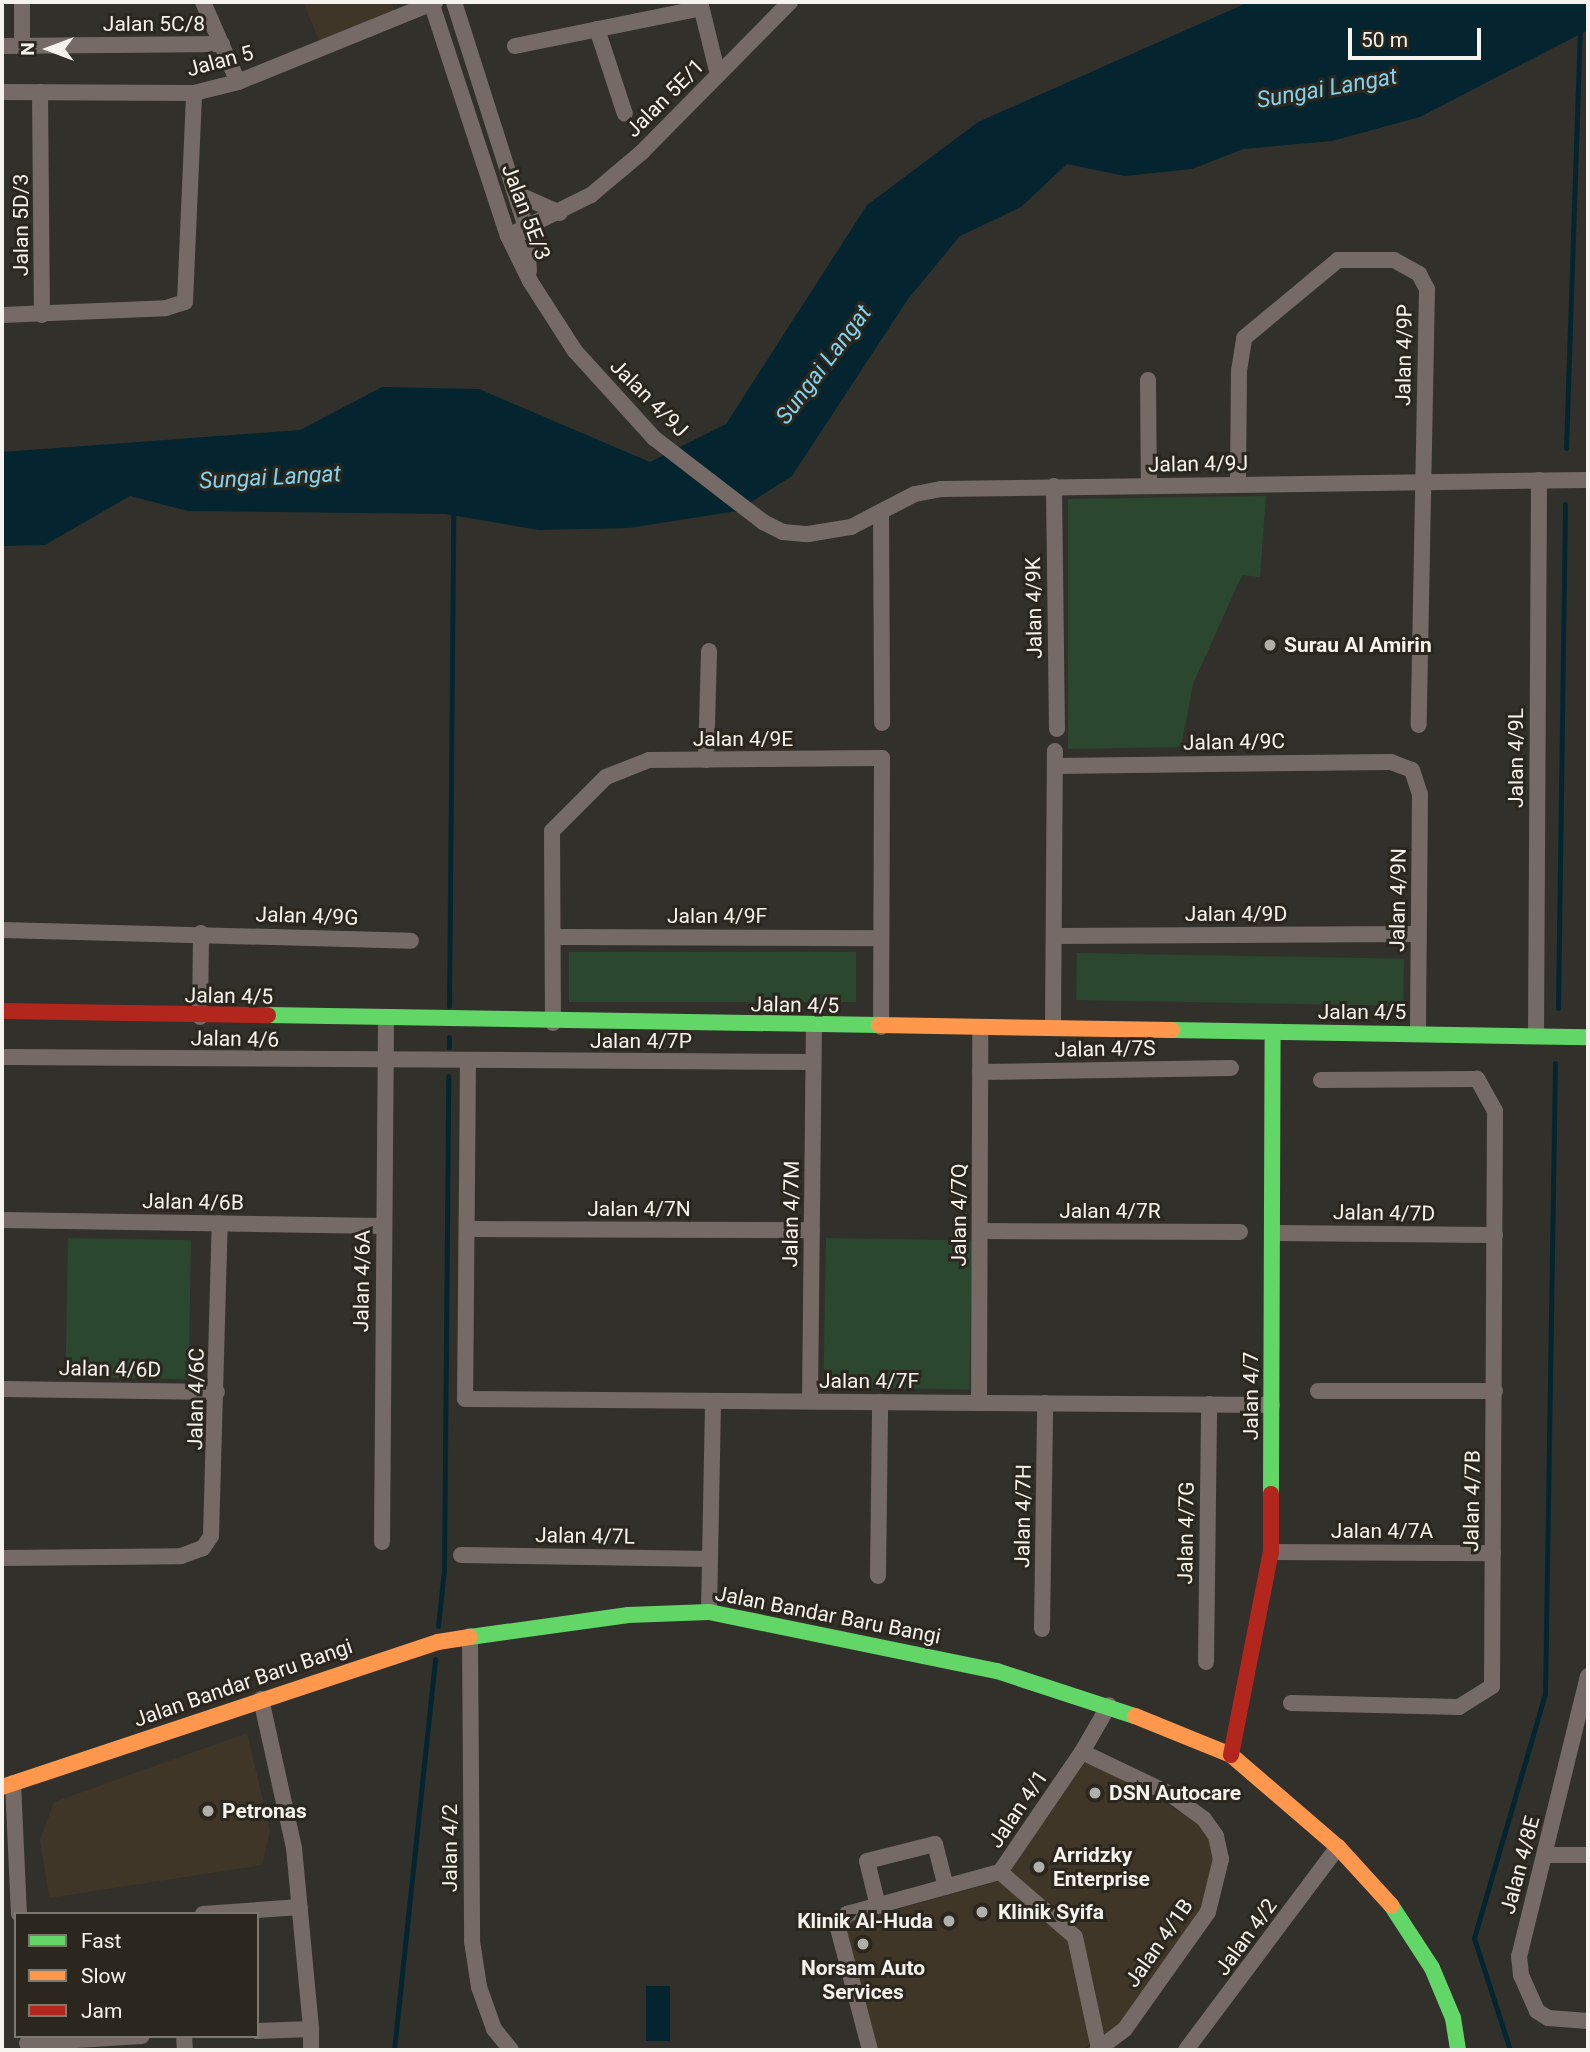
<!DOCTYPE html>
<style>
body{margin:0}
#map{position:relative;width:1590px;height:2052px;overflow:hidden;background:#32302b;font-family:Roboto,sans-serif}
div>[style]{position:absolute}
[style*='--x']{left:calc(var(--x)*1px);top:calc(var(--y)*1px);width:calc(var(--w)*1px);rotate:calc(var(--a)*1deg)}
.commercial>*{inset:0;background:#3f3628}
.green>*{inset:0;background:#2c4730;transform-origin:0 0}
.water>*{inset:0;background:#04252f;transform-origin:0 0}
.stream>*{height:5px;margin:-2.5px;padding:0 2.5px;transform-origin:2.5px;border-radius:2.5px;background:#04252f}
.street>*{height:16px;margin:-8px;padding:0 8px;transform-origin:8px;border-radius:8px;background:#766a66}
.fast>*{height:16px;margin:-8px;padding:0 8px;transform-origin:8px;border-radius:8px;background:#63d668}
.slow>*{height:16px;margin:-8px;padding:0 8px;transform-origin:8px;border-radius:8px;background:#ff974d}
.jam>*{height:16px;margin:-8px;padding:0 8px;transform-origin:8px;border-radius:8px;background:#b3261e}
.dots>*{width:19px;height:19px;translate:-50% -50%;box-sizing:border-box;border:4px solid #2b271e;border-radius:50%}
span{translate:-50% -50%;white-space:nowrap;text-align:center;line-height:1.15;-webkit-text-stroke:6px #2b271e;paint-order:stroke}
.street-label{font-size:21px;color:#f6f3ee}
.poi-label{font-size:21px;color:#f6f3ee;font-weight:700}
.left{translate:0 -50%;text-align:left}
.right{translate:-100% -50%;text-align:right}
.water-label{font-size:23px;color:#82d3ee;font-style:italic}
.frame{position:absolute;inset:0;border:4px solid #f6f3ee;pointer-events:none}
.legend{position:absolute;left:14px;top:1912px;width:245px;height:126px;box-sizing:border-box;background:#2b271e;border:2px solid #7c7971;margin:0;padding:9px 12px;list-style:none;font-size:21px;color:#f6f3ee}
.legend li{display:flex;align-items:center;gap:14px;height:35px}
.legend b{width:35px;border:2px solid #7c7971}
.north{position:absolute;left:14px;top:14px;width:70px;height:70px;-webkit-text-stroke:5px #2b271e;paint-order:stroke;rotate:270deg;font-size:19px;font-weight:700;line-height:28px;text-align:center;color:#f6f3ee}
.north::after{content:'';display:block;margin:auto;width:24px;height:32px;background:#f6f3ee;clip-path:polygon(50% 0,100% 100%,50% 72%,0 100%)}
.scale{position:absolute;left:1348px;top:28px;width:133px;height:32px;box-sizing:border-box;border:4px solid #f6f3ee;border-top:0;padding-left:9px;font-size:21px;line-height:24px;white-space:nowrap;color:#f6f3ee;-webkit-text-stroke:5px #2b271e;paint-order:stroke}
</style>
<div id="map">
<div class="commercial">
<i style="clip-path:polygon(303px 2px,391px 2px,395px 11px,320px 42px)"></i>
<i style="clip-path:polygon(247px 1733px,270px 1831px,262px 1865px,49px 1898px,40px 1840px,54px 1802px)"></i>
<i style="clip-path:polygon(1085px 1763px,1115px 1772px,1199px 1824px,1212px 1841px,1216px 1860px,1201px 1910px,1121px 2023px,1081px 2050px,877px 2050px,846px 1931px,854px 1921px,1001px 1881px)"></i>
</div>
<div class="green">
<i style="clip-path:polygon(1266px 496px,1260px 577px,1242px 575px,1193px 684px,1181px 747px,1068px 749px,1068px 499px)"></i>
<i style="left:569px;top:952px;width:287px;height:50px"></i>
<i style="left:1077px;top:953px;width:327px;height:47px;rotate:1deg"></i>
<i style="left:68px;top:1238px;width:123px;height:139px;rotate:1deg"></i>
<i style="left:826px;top:1238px;width:146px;height:149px;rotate:1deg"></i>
</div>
<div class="water">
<i style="clip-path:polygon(1249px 2px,1588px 2px,1588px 30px,1420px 117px,1332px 141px,1243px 149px,1192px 169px,1125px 176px,1067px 164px,1021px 207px,960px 236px,908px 299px,792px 476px,737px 511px,629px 528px,539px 530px,445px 514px,188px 511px,130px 496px,45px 545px,2px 546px,2px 452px,300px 430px,382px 387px,479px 389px,650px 462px,726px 424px,867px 205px,978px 122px)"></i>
<i style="left:646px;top:1986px;width:24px;height:55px"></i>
</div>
<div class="stream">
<i style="--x:1566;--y:448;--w:420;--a:-88.1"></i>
<i style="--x:449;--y:1006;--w:498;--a:-89.5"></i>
<i style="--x:1558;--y:1008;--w:504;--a:-89.2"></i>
<i style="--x:449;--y:1037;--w:10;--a:90"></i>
<i style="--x:438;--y:1626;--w:56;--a:-83.9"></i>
<i style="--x:444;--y:1570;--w:494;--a:-89.5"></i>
<i style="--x:394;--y:2050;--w:393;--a:-84"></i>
<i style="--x:1510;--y:2050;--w:118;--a:-107.8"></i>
<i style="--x:1474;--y:1938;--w:254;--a:-73.8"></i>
<i style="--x:1545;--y:1694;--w:631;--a:-89.09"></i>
</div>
<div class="street">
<i style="--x:203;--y:2;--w:87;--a:66.4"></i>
<i style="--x:431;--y:2;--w:246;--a:71.8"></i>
<i style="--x:508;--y:236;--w:50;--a:63.9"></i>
<i style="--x:530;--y:281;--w:83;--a:57.3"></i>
<i style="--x:575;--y:351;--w:118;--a:47.8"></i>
<i style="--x:654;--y:438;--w:138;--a:37.6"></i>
<i style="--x:763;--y:522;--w:22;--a:27"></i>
<i style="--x:783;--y:532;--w:25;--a:5"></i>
<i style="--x:808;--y:534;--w:44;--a:-9.2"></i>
<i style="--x:851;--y:527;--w:72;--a:-27.3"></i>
<i style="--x:915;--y:494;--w:26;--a:-11"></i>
<i style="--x:941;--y:489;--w:647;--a:-0.8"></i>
<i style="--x:454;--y:2;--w:237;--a:72.3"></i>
<i style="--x:526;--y:228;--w:43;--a:86"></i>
<i style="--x:700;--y:2;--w:75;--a:76.1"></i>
<i style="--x:597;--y:29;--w:89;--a:71.8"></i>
<i style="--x:2;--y:46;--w:220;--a:-0.5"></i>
<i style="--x:22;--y:46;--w:44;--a:-90"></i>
<i style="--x:515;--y:46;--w:190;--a:-11.5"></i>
<i style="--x:2;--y:92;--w:192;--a:0.3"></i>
<i style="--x:194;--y:93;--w:45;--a:-14"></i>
<i style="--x:238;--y:82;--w:213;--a:-22.1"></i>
<i style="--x:40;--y:92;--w:223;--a:89.5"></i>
<i style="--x:515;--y:193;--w:49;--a:24"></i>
<i style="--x:508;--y:236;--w:93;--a:-26.3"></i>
<i style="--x:591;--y:195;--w:67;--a:-40.1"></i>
<i style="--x:642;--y:152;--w:211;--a:-45.4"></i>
<i style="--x:2;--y:315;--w:164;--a:-2.4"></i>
<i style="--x:166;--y:308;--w:20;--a:-18"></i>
<i style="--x:185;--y:302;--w:209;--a:-87.5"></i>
<i style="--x:1148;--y:380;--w:105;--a:89.5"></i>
<i style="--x:1238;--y:484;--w:113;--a:-89.5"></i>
<i style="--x:1239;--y:371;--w:33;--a:-81"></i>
<i style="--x:1244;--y:338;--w:122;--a:-39.7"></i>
<i style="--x:1338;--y:260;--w:56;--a:0"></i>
<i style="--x:1394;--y:260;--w:29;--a:29"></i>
<i style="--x:1419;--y:274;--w:17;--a:62"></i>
<i style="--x:1427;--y:289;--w:436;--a:91.1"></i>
<i style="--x:1054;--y:486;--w:243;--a:89.3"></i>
<i style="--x:881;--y:512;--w:211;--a:89.7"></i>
<i style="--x:706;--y:760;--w:109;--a:-88.4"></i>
<i style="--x:1055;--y:766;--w:336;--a:-0.7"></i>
<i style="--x:1391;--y:762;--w:22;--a:21"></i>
<i style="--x:1412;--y:770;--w:25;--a:72"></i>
<i style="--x:1420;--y:794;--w:239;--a:90.5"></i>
<i style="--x:2;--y:930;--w:409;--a:1.5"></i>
<i style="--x:1054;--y:936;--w:364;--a:-0.3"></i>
<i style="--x:553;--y:937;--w:328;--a:0.2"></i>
<i style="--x:200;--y:1017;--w:84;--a:-89.3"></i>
<i style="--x:553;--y:1023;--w:192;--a:-90.3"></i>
<i style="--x:552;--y:831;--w:76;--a:-45"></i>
<i style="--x:606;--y:777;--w:46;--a:-21.6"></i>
<i style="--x:649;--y:760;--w:233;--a:-0.5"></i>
<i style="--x:882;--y:758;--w:269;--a:90.2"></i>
<i style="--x:1053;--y:1028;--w:277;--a:-89.6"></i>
<i style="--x:1536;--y:1036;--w:556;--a:-89.69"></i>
<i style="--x:2;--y:1057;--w:811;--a:0.35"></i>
<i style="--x:468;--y:1062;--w:337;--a:90.5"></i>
<i style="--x:465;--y:1399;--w:807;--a:0.43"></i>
<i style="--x:980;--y:1072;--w:251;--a:-0.9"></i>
<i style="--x:2;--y:1220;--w:382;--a:0.9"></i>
<i style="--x:467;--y:1229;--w:345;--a:0.2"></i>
<i style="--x:980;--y:1231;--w:260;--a:0.2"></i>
<i style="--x:1273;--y:1233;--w:222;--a:0.5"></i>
<i style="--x:2;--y:1389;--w:215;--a:0.8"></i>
<i style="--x:1318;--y:1391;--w:177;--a:0"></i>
<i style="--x:810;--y:1401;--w:375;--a:-89.4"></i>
<i style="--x:979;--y:1403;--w:375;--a:-89.8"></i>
<i style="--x:382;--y:1542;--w:521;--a:-89.56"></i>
<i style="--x:1271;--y:1552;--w:222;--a:0.3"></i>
<i style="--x:461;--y:1555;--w:249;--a:0.9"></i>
<i style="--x:2;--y:1558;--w:179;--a:-0.6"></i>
<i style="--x:181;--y:1556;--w:23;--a:-20"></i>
<i style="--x:203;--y:1548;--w:14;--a:-56"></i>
<i style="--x:211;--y:1536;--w:313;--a:-88.4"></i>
<i style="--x:878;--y:1576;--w:174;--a:-89.3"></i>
<i style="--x:709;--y:1612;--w:211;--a:-88.9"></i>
<i style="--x:1042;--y:1629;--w:226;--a:-89.2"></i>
<i style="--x:470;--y:1636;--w:305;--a:89.6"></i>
<i style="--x:472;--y:1941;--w:47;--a:81.3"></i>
<i style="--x:479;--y:1987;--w:45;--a:70.3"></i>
<i style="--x:494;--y:2029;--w:27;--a:51"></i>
<i style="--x:1206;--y:1662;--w:258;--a:-89.3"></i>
<i style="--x:1588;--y:1676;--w:288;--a:103.8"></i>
<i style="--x:1519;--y:1956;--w:19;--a:84"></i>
<i style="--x:1521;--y:1975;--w:39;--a:66"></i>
<i style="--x:1537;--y:2011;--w:13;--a:32"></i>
<i style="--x:1548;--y:2018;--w:40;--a:4.3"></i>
<i style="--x:261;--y:1699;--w:153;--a:77.5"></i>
<i style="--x:294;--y:1848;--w:182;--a:84.6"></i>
<i style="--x:1291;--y:1703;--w:168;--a:1.4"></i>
<i style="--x:1459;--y:1707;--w:39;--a:-32"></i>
<i style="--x:1492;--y:1686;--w:575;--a:-89.7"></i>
<i style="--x:1495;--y:1111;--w:37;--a:-119"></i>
<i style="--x:1477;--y:1079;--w:156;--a:179.6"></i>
<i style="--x:1082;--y:1752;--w:98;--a:25.5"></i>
<i style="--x:1170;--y:1794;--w:42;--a:36.3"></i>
<i style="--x:1204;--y:1819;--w:21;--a:55"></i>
<i style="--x:1216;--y:1836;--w:24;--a:78"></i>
<i style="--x:1221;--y:1859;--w:55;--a:103.8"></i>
<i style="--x:1208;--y:1912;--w:143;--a:125.4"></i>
<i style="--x:1125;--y:2029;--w:35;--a:143"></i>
<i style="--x:13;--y:1783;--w:131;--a:87.4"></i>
<i style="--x:1545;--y:1855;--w:43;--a:0"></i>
<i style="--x:1000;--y:1872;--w:99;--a:40.9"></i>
<i style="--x:1075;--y:1937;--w:115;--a:77.9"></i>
<i style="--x:878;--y:1906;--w:46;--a:-103.7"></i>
<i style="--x:867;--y:1861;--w:70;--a:-14"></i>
<i style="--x:935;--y:1844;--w:44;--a:75.7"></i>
<i style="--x:203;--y:1914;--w:97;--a:-4.1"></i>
<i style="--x:257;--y:2031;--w:54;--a:-2.1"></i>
<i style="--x:311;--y:2029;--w:21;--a:90"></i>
<i style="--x:184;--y:2036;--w:14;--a:86"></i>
<i style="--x:27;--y:2043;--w:115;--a:-3.5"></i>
<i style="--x:870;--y:2050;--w:126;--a:-104.7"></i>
<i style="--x:838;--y:1928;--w:17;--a:-57"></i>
<i style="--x:847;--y:1914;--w:159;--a:-15.4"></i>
<i style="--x:1000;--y:1872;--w:145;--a:-55.7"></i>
<i style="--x:1082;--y:1752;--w:54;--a:-60.1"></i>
<i style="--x:1186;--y:2050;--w:254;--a:-53.2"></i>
</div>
<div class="fast">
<i style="--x:268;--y:1015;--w:611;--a:0.94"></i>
<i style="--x:1172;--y:1030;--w:416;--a:1"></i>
<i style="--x:1271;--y:1494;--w:461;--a:-89.8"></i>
<i style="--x:470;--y:1637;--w:160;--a:-7.9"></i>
<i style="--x:628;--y:1615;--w:81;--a:-2.1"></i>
<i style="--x:709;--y:1612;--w:294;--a:11.6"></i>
<i style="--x:997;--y:1671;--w:145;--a:18.1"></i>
<i style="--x:1391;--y:1905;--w:75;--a:56.9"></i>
<i style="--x:1432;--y:1968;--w:54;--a:67.2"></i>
<i style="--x:1453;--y:2018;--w:32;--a:81"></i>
</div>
<div class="slow">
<i style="--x:879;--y:1025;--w:293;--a:1"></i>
<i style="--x:1135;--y:1716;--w:104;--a:22.1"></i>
<i style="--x:1231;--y:1755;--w:141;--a:40.7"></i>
<i style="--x:1338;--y:1847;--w:79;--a:47.6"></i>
<i style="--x:2;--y:1787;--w:459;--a:-18.4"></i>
<i style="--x:438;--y:1642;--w:32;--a:-9"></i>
</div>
<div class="jam">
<i style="--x:2;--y:1011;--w:266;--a:0.9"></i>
<i style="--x:1231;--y:1755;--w:207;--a:-78.9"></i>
<i style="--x:1271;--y:1552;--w:58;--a:-90"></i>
</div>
<div class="dots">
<i style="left:1270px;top:645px;background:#b1afaa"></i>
<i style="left:1095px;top:1793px;background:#b1afaa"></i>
<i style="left:208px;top:1811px;background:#b1afaa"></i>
<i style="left:1039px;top:1867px;background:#b1afaa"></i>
<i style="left:982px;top:1912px;background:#b1afaa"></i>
<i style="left:949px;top:1921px;background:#b1afaa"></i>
<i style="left:863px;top:1944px;background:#b1afaa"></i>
</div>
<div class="street-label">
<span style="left:154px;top:24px">Jalan 5C/8</span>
<span style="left:220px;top:61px;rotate:-15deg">Jalan 5</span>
<span style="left:665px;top:98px;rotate:-45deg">Jalan 5E/1</span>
<span style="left:526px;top:212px;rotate:69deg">Jalan 5E/3</span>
<span style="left:21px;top:225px;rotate:-90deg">Jalan 5D/3</span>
<span style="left:1404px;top:355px;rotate:-89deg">Jalan 4/9P</span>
<span style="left:649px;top:398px;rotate:45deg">Jalan 4/9J</span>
<span style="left:1198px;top:464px;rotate:-1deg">Jalan 4/9J</span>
<span style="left:1034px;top:608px;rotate:-91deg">Jalan 4/9K</span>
<span style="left:743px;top:739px">Jalan 4/9E</span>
<span style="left:1234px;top:742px;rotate:-1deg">Jalan 4/9C</span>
<span style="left:1516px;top:758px;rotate:-90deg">Jalan 4/9L</span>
<span style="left:1398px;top:900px;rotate:-89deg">Jalan 4/9N</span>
<span style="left:1236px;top:914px">Jalan 4/9D</span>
<span style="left:307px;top:916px;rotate:2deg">Jalan 4/9G</span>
<span style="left:717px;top:916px">Jalan 4/9F</span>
<span style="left:229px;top:996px;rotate:1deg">Jalan 4/5</span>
<span style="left:795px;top:1005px;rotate:1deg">Jalan 4/5</span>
<span style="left:1362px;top:1012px">Jalan 4/5</span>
<span style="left:235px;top:1039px;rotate:1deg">Jalan 4/6</span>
<span style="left:641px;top:1041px">Jalan 4/7P</span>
<span style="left:1105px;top:1049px;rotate:-1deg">Jalan 4/7S</span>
<span style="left:193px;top:1202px;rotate:1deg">Jalan 4/6B</span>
<span style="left:639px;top:1209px">Jalan 4/7N</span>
<span style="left:1110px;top:1211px">Jalan 4/7R</span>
<span style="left:1384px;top:1213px;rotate:1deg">Jalan 4/7D</span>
<span style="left:791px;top:1214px;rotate:-89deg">Jalan 4/7M</span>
<span style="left:959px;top:1215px;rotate:-90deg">Jalan 4/7Q</span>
<span style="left:362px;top:1281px;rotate:-89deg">Jalan 4/6A</span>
<span style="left:110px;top:1369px;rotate:1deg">Jalan 4/6D</span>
<span style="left:869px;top:1381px">Jalan 4/7F</span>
<span style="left:1251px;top:1396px;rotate:-90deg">Jalan 4/7</span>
<span style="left:196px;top:1399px;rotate:-89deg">Jalan 4/6C</span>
<span style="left:1472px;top:1501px;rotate:-89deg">Jalan 4/7B</span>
<span style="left:1023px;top:1516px;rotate:-89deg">Jalan 4/7H</span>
<span style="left:1382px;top:1531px">Jalan 4/7A</span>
<span style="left:1186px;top:1533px;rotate:-89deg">Jalan 4/7G</span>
<span style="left:585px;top:1536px;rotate:1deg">Jalan 4/7L</span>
<span style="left:828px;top:1615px;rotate:11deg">Jalan Bandar Baru Bangi</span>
<span style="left:243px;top:1683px;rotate:-19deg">Jalan Bandar Baru Bangi</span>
<span style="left:1018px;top:1809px;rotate:-56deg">Jalan 4/1</span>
<span style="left:450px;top:1848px;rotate:-90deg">Jalan 4/2</span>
<span style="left:1520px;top:1865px;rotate:-75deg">Jalan 4/8E</span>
<span style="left:1246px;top:1937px;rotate:-54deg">Jalan 4/2</span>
<span style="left:1159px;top:1943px;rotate:-55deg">Jalan 4/1B</span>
</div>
<div class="poi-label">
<span class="left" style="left:1284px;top:645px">Surau Al Amirin</span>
<span class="left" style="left:1109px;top:1793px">DSN Autocare</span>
<span class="left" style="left:222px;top:1811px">Petronas</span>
<span class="left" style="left:1053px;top:1867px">Arridzky<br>Enterprise</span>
<span class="left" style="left:998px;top:1912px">Klinik Syifa</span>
<span class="right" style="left:933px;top:1921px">Klinik Al-Huda</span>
<span style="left:863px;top:1980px">Norsam Auto<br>Services</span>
</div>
<div class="water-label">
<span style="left:1327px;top:89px;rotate:-10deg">Sungai Langat</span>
<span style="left:824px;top:365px;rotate:-53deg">Sungai Langat</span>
<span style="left:270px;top:478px;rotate:-3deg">Sungai Langat</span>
</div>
<div class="frame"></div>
<ul class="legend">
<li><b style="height:9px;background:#63d668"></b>Fast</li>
<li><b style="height:9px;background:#ff974d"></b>Slow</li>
<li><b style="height:9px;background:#b3261e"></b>Jam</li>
</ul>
<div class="north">N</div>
<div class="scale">50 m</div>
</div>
